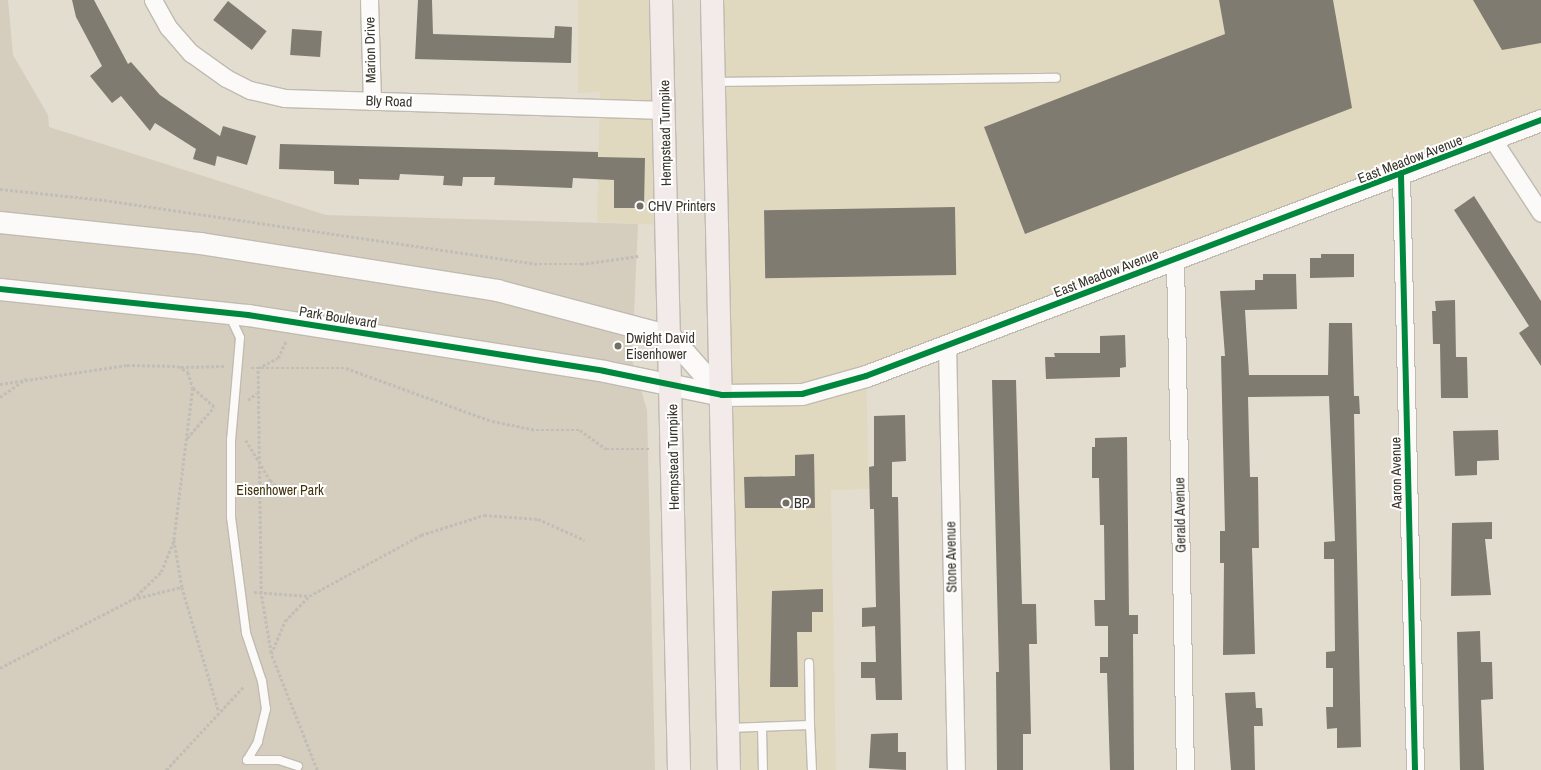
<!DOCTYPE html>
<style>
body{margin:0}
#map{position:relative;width:1541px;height:770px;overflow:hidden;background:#e3ddd0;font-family:"Archivo Narrow",sans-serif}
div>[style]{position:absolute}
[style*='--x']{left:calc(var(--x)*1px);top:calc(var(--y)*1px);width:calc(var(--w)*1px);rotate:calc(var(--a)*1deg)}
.built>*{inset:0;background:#e1d8c0}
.green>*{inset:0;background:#d5cebe}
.building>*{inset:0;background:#7f7b70;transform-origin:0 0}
.path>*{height:2.5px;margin-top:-1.25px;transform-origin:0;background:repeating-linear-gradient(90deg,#c0beb7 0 3px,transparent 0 5px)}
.roads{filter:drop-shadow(1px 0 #c0bbb1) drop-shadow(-1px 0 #c0bbb1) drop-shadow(0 1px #c0bbb1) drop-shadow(0 -1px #c0bbb1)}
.service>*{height:8px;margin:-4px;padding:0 4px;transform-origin:4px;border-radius:4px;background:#fbfaf8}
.minor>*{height:17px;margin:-8.5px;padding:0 8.5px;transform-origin:8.5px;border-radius:8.5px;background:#fbfaf8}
.tertiary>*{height:21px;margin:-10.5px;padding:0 10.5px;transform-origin:10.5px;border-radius:10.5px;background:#fbfaf8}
.primary>*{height:22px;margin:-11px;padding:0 11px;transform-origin:11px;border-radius:11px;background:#f2ebe9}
.cycleway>*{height:6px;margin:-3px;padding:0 3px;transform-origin:3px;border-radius:3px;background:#00873e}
.dots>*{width:11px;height:11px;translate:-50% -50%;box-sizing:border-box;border:2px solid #fff;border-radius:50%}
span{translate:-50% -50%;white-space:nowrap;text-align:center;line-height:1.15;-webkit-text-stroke:4px #fff;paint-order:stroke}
.street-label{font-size:14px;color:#38342a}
.poi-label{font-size:14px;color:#38342a}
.left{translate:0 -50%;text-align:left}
.park-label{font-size:14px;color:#41320a}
</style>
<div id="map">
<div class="built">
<i style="clip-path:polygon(578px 0,656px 0,662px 225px,597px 222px,600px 92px,578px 93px)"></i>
<i style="clip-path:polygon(712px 0,1541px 0,1541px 120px,866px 376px,869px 489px,831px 490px,836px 770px,730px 770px)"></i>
</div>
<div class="green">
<i style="clip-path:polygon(0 0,8px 0,13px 55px,48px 115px,49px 127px,326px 215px,638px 224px,632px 360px,647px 410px,655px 770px,0 770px)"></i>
</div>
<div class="building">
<i style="clip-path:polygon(72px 0,94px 0,128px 64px,131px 62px,160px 95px,220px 136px,223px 126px,256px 136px,247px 165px,217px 156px,215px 166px,193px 159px,196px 149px,155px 123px,150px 131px,121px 96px,112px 103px,90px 76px,102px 66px,76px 17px)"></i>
<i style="clip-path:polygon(418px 0,432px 0,433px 34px,554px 38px,555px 26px,572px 27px,571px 63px,415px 59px)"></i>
<i style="clip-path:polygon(1219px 0,1333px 0,1352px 108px,1025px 234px,984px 127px,1225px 34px)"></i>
<i style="clip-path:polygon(1473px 0,1541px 0,1541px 43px,1502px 50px)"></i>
<i style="left:228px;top:1px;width:49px;height:24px;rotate:38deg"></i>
<i style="left:292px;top:29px;width:30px;height:26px;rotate:4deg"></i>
<i style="clip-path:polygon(280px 144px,598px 152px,598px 157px,645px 158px,644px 208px,614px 208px,614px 180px,573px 178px,572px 188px,494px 185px,495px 177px,463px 177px,462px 186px,443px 185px,444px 176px,400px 174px,399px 180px,359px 179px,359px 185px,334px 184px,334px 171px,279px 169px)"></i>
<i style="clip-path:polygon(1474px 196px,1541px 301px,1541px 366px,1519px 333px,1529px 326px,1454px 210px)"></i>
<i style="left:955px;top:207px;width:68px;height:191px;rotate:89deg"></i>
<i style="clip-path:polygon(1321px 254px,1354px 254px,1354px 277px,1310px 278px,1310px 258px,1321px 258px)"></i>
<i style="clip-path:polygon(1263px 274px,1296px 274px,1297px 309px,1245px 310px,1249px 375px,1328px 375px,1329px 323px,1352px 323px,1354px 396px,1359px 396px,1360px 414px,1354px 414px,1361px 747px,1337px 748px,1337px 728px,1327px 729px,1326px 707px,1333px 707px,1333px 668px,1326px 668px,1326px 652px,1335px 651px,1334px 559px,1324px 559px,1324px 542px,1335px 541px,1329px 396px,1248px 397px,1250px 477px,1258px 477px,1259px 548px,1252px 548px,1255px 654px,1223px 655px,1224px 563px,1220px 563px,1220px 531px,1225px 531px,1221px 356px,1225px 356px,1220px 291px,1255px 290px,1255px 280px,1263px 280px)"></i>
<i style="clip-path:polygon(1455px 300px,1456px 357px,1467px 357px,1468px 398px,1441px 398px,1440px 344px,1433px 344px,1432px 311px,1436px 311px,1435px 301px)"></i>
<i style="clip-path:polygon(1125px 335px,1126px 367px,1120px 368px,1120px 377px,1046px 379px,1045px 357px,1055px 357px,1054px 353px,1100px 353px,1100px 336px)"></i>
<i style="clip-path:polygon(992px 380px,1016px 380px,1022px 604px,1036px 604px,1037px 644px,1029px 644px,1031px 734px,1023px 734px,1023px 770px,997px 770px,996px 672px,999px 672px)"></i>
<i style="clip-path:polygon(905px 415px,906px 461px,892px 462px,892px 497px,898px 497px,902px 700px,876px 700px,875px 678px,861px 678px,861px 662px,876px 662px,875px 626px,862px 627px,862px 608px,876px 607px,874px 509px,870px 509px,869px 467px,874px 466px,874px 416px)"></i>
<i style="clip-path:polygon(1498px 430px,1499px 460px,1477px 461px,1477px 475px,1455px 476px,1453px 431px)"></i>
<i style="clip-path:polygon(1127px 437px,1129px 615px,1138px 615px,1138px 634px,1133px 634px,1134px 770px,1110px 770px,1107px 673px,1100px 673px,1100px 657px,1108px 657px,1108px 626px,1095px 626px,1094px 600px,1105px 600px,1104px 525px,1100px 525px,1099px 478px,1092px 478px,1092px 447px,1095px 447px,1095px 438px)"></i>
<i style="clip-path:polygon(814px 454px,815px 508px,745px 508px,744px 477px,795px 476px,795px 455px)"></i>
<i style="clip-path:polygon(1492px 522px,1492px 539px,1485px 539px,1491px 595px,1451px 596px,1452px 523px)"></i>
<i style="clip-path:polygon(823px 589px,823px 612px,812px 612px,812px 632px,797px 632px,798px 687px,770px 687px,772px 591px)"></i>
<i style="clip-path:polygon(1480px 631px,1481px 662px,1492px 662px,1493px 699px,1481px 700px,1484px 770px,1460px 770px,1457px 632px)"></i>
<i style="clip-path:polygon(1255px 692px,1256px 708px,1262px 708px,1263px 726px,1254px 726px,1255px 770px,1231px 770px,1225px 693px)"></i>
<i style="clip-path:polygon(898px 733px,898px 752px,906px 752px,906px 770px,869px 768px,871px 734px)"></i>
</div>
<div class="path">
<i style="--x:0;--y:189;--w:105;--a:6"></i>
<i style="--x:104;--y:200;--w:440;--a:8.4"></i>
<i style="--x:539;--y:264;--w:42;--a:0"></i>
<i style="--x:581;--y:264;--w:58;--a:-8"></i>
<i style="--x:181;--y:367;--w:43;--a:-1.3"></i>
<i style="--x:251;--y:368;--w:95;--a:0"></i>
<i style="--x:346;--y:368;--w:155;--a:20"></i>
<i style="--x:492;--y:421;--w:45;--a:11.6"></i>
<i style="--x:536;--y:430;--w:44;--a:0"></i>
<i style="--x:580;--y:430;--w:32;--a:36"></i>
<i style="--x:606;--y:449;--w:45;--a:0"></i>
<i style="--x:0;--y:384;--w:128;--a:-8.5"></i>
<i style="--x:127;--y:365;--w:51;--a:1.1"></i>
<i style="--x:178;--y:366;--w:12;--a:31"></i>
<i style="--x:188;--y:372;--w:17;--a:73"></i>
<i style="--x:193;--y:388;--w:153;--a:97.1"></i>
<i style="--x:174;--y:540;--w:48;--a:80.3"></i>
<i style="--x:182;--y:587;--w:130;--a:73.5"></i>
<i style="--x:0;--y:397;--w:32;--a:-35"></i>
<i style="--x:248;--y:400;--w:11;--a:-38"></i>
<i style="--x:187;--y:438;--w:41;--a:-48.9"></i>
<i style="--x:214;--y:407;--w:28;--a:-138"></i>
<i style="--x:246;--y:440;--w:47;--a:59"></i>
<i style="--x:270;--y:480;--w:25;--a:43"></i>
<i style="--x:254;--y:592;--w:55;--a:4.2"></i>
<i style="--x:133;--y:599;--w:39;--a:-44"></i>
<i style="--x:161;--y:572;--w:35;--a:-68"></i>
<i style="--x:271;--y:653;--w:60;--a:-99.6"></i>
<i style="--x:261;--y:594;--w:226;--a:-90.8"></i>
<i style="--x:258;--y:368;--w:22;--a:-27"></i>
<i style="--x:278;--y:358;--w:19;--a:-65"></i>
<i style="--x:0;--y:668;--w:150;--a:-27.4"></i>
<i style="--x:133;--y:599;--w:50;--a:-13.8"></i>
<i style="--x:166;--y:770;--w:113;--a:-47.1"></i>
<i style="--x:317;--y:770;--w:125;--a:-111.6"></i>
<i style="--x:271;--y:654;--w:36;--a:-67"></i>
<i style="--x:285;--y:621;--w:35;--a:-46"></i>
<i style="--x:309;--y:596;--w:128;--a:-28.6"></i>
<i style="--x:421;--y:535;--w:66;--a:-17.6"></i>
<i style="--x:484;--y:515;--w:54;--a:4.2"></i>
<i style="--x:538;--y:519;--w:51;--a:24.1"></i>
</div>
<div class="roads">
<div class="service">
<i style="--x:715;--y:82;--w:341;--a:-0.7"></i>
<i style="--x:229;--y:314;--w:26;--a:65"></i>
<i style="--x:240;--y:338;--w:102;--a:95"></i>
<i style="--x:231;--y:440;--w:77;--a:90"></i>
<i style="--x:231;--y:517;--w:117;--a:82.6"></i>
<i style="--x:246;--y:633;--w:51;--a:71.6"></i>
<i style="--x:262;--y:681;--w:28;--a:82"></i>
<i style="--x:266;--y:709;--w:34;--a:104"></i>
<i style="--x:258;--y:742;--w:21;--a:121"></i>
<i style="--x:810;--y:725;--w:45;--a:87.5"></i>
<i style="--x:762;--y:727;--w:43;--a:88.7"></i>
<i style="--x:729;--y:728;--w:81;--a:-2.1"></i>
<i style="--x:810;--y:725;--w:62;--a:-90.9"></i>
<i style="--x:247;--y:760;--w:32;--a:0"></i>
<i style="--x:279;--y:760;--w:20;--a:18"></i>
</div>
<div class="minor">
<i style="--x:153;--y:0;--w:31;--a:61"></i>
<i style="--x:168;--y:27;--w:35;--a:49"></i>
<i style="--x:191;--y:53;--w:43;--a:35.5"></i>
<i style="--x:226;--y:78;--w:27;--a:27"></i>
<i style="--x:250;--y:90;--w:36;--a:13"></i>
<i style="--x:285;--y:98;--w:379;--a:1.8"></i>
<i style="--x:369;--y:0;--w:101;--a:88.3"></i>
<i style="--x:1493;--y:140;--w:87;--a:56.7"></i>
<i style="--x:1401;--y:175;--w:595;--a:88.65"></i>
<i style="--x:1175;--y:260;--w:510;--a:88.88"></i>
<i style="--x:947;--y:344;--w:426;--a:88.8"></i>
</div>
<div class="tertiary">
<i style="--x:0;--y:222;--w:201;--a:6"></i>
<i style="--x:200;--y:243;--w:301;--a:9"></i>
<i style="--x:497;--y:290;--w:179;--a:14.9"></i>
<i style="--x:670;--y:336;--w:79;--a:48.6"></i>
<i style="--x:0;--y:289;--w:249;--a:6"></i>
<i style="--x:248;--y:315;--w:360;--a:8.9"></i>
<i style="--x:604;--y:371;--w:120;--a:11.5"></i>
<i style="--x:722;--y:395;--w:80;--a:-0.7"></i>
<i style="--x:802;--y:394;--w:66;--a:-15.7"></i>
<i style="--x:866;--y:376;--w:722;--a:-20.77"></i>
</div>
<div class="primary">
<i style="--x:661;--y:0;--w:770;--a:88.66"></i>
<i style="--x:712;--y:0;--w:770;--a:88.74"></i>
</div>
</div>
<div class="cycleway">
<i style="--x:1401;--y:175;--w:595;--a:88.65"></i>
<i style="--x:0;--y:289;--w:249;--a:6"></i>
<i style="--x:248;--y:315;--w:360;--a:8.9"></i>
<i style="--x:604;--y:371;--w:120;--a:11.5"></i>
<i style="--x:722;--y:395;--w:80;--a:-0.7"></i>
<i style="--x:802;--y:394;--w:66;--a:-15.7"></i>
<i style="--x:866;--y:376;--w:722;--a:-20.77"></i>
</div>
<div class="dots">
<i style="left:640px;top:206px;background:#746f64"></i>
<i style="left:618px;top:346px;background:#746f64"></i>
<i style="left:786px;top:503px;background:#746f64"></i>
</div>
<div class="street-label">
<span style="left:370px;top:50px;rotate:-91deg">Marion Drive</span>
<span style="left:389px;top:101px;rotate:2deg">Bly Road</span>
<span style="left:665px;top:133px;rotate:-91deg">Hempstead Turnpike</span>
<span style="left:1410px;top:159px;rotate:-21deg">East Meadow Avenue</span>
<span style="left:1106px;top:273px;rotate:-21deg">East Meadow Avenue</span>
<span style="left:338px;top:317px;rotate:9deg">Park Boulevard</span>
<span style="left:673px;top:457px;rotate:-91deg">Hempstead Turnpike</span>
<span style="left:1396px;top:473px;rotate:-91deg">Aaron Avenue</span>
<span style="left:1180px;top:515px;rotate:-91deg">Gerald Avenue</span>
<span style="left:951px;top:557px;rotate:-91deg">Stone Avenue</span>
</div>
<div class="poi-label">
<span class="left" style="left:648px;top:206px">CHV Printers</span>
<span class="left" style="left:626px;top:346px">Dwight David<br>Eisenhower</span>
<span class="left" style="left:794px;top:503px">BP</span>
</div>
<div class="park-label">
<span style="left:280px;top:490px">Eisenhower Park</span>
</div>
</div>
